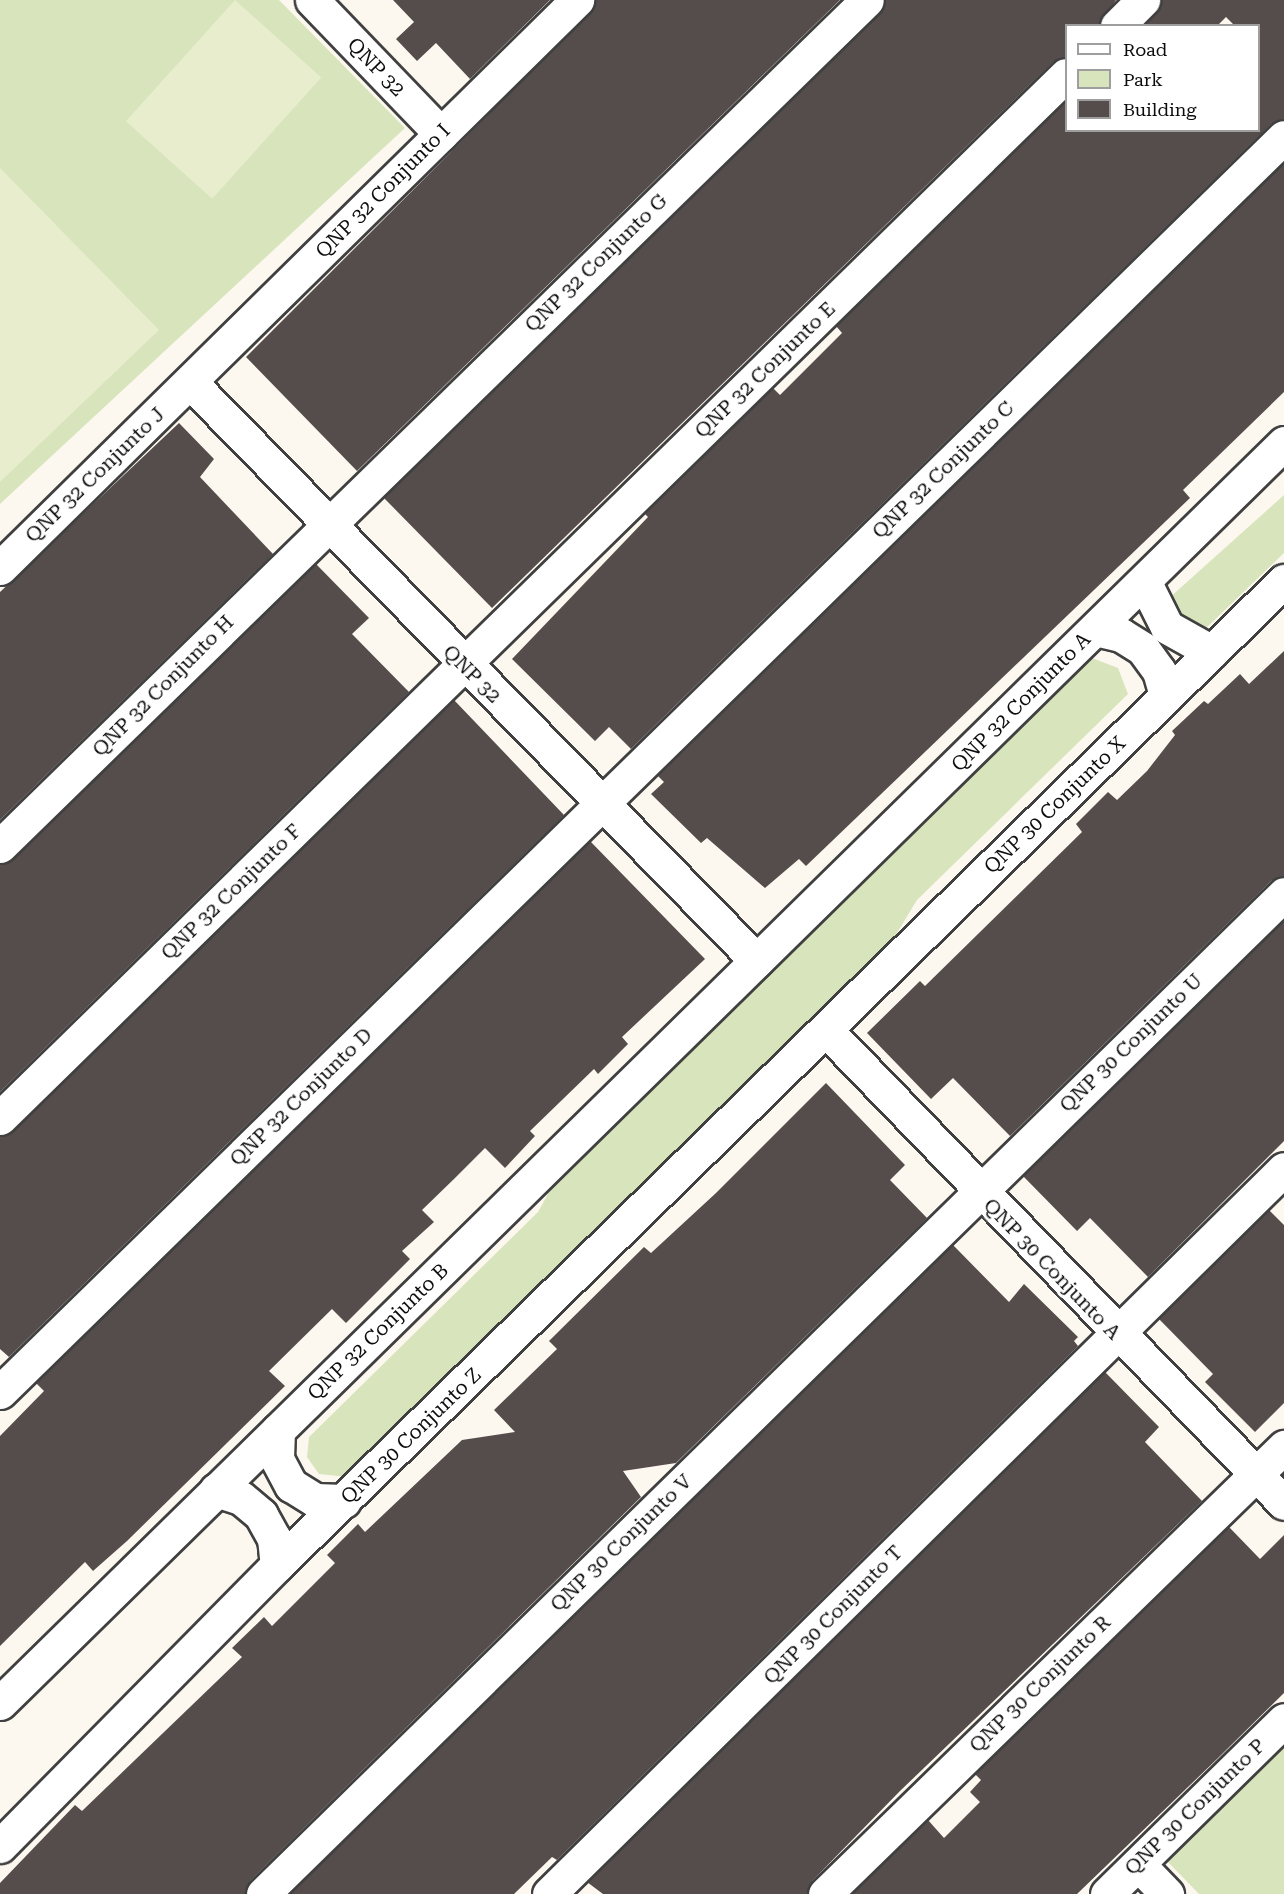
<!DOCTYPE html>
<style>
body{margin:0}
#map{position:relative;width:1284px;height:1894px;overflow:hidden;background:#fdf8ef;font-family:"Roboto Serif",serif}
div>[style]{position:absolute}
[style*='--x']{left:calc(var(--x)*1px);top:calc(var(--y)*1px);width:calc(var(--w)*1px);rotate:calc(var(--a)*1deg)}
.green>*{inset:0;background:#d8e5bc}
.pitch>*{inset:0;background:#e7edcd;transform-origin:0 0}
.building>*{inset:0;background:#554d4b}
.roads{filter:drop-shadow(2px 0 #404040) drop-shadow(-2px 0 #404040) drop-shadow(0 2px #404040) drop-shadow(0 -2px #404040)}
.minor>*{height:33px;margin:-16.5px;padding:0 16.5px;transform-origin:16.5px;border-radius:16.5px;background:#fff}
span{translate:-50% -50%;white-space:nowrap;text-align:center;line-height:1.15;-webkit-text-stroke:6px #fff;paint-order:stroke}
.street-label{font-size:20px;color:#0d0d0d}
.legend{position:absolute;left:1065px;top:24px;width:195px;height:108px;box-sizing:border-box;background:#fff;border:2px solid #9e9e9e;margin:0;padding:8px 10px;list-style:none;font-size:18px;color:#0d0d0d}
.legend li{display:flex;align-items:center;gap:12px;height:30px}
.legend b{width:30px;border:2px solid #9e9e9e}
</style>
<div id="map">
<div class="green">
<i style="clip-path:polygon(0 0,279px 0,405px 128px,0 504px)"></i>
<i style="clip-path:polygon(1284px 495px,1284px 553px,1201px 633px,1193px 635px,1168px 599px)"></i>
<i style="clip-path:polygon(1092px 658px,1118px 668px,1128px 694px,917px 900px,883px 956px,348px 1477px,319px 1474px,307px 1457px,309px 1437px,538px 1212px,560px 1172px)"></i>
<i style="clip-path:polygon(1284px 1742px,1284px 1894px,1199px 1894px,1165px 1859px)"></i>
</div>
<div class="pitch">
<i style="left:235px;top:0;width:116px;height:163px;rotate:42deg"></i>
<i style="clip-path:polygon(0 168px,159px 330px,0 482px)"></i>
</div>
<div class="building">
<i style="clip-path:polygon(393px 0,550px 0,470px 79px,436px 43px,417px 61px,396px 39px,414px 22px)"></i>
<i style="clip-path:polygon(595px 0,840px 0,357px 471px,246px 357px,590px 13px)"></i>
<i style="clip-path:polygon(885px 0,1116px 0,1099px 26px,1066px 26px,1066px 57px,1053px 62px,492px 608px,384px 498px,880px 13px)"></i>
<i style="clip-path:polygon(1161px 0,1284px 0,1284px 119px,1271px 124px,631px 749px,609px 727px,595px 741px,512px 659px,648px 517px,645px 514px,773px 388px,780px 395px,842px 333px,836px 326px,1066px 101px,1066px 130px,1258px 130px,1258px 26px,1235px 26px,1226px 17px,1217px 26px,1144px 26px)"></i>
<i style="clip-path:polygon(1284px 163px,1284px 392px,1183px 490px,1190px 498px,806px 866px,799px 859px,765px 888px,707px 838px,701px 843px,651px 794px,664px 782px,658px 776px)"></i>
<i style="clip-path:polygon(179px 423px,214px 459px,200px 477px,273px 554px,0 820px,0 592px)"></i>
<i style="clip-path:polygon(316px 564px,369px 618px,352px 634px,409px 692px,0 1092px,0 864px,13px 859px)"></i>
<i style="clip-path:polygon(1284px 651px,1284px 876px,1271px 881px,1010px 1136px,953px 1078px,931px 1099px,867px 1033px,920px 981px,925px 986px,1082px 832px,1076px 824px,1108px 792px,1117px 800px,1147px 771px,1175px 735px,1172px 731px,1204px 701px,1208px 704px,1240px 674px,1249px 684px)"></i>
<i style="clip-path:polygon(454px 700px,564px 815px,9px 1357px,0 1349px,0 1136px,13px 1131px)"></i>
<i style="clip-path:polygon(590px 841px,705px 959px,622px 1037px,628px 1044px,598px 1074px,594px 1069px,530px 1131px,535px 1136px,505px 1168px,485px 1148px,454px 1179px,422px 1210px,434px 1222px,402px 1251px,410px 1259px,346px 1323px,332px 1309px,269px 1371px,285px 1386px,127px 1541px,93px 1571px,85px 1562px,0 1646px,0 1436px,44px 1391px,36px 1383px)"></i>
<i style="clip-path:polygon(1284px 920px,1284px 1141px,1148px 1277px,1090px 1218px,1077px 1231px,1023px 1176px)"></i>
<i style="clip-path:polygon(826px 1083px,905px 1165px,890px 1180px,927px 1218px,676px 1463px,623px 1471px,641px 1497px,250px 1881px,245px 1894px,0 1894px,0 1883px,75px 1805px,82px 1811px,242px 1657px,232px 1648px,264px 1617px,272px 1626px,335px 1563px,327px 1555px,358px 1524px,365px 1532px,462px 1440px,515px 1432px,494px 1410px,557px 1349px,549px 1341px,644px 1247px,651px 1253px,716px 1193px)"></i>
<i style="clip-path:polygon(1269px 1210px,1284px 1225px,1284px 1403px,1255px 1432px,1205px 1382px,1213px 1374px,1159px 1319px)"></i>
<i style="clip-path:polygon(953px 1245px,1009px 1302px,1024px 1284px,1078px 1337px,1074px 1341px,1078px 1346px,557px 1860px,552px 1857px,514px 1894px,290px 1894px)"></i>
<i style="clip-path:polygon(1105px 1372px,1159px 1427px,1145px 1442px,1202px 1501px,900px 1791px,812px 1881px,807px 1894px,603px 1894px,587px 1882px)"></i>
<i style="clip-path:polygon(1229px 1527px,1260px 1559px,1284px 1535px,1284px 1693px,1216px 1760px,1077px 1894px,852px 1894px,928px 1820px,944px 1838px,980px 1802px,970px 1792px,981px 1780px,975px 1774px)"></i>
</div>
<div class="roads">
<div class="minor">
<i style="--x:312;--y:0;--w:186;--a:46.1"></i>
<i style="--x:1117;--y:26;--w:37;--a:-45"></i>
<i style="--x:190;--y:382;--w:810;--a:45.6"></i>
<i style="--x:0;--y:568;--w:810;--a:-44.55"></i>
<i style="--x:1144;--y:581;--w:51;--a:63.4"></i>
<i style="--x:1167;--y:627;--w:51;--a:29.1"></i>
<i style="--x:1095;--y:629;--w:27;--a:13"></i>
<i style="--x:1121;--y:635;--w:26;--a:32"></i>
<i style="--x:1143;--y:649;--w:27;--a:54"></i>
<i style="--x:1159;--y:671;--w:26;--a:74"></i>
<i style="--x:0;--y:846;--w:1211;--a:-44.3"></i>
<i style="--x:826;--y:1030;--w:658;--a:45.92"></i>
<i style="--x:0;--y:1118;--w:1491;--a:-44.38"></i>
<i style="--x:0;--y:1392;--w:1795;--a:-44.35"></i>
<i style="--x:278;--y:1430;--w:29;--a:92"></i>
<i style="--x:277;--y:1459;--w:30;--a:62"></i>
<i style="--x:291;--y:1485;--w:28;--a:32"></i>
<i style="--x:315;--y:1500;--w:29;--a:2"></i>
<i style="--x:216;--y:1490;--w:26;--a:18"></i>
<i style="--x:241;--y:1498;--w:26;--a:40"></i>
<i style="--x:261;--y:1515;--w:26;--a:61"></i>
<i style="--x:274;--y:1538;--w:27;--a:84"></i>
<i style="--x:0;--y:1703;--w:1799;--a:-44.46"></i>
<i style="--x:0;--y:1846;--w:395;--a:-45.4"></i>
<i style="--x:277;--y:1565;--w:1408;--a:-44.34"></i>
<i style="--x:1138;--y:1864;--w:42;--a:46"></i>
<i style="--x:263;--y:1894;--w:1429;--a:-44.4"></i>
<i style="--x:549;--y:1894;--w:1032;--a:-44.61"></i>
<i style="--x:825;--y:1894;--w:641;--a:-44.24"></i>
<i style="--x:1107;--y:1894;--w:248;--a:-44.5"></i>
</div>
</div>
<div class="street-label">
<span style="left:376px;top:67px;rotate:46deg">QNP 32</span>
<span style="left:383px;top:191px;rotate:-45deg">QNP 32 Conjunto I</span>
<span style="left:596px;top:263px;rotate:-44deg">QNP 32 Conjunto G</span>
<span style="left:765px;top:370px;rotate:-44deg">QNP 32 Conjunto E</span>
<span style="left:943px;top:470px;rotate:-44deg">QNP 32 Conjunto C</span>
<span style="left:95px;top:475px;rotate:-44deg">QNP 32 Conjunto J</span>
<span style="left:472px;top:674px;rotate:45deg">QNP 32</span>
<span style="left:163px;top:686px;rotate:-45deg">QNP 32 Conjunto H</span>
<span style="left:1021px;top:702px;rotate:-45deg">QNP 32 Conjunto A</span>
<span style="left:1055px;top:805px;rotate:-44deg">QNP 30 Conjunto X</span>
<span style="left:231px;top:892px;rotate:-44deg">QNP 32 Conjunto F</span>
<span style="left:1131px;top:1043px;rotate:-44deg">QNP 30 Conjunto U</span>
<span style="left:301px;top:1097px;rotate:-44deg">QNP 32 Conjunto D</span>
<span style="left:1052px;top:1269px;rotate:46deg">QNP 30 Conjunto A</span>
<span style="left:378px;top:1332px;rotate:-44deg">QNP 32 Conjunto B</span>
<span style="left:411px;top:1436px;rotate:-44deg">QNP 30 Conjunto Z</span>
<span style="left:621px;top:1543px;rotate:-44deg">QNP 30 Conjunto V</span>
<span style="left:833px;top:1615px;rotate:-45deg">QNP 30 Conjunto T</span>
<span style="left:1040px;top:1684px;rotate:-44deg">QNP 30 Conjunto R</span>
<span style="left:1195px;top:1807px;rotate:-44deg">QNP 30 Conjunto P</span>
</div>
<ul class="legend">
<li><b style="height:8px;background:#fff"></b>Road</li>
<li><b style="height:16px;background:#d8e5bc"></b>Park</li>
<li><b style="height:16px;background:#554d4b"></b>Building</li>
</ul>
</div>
